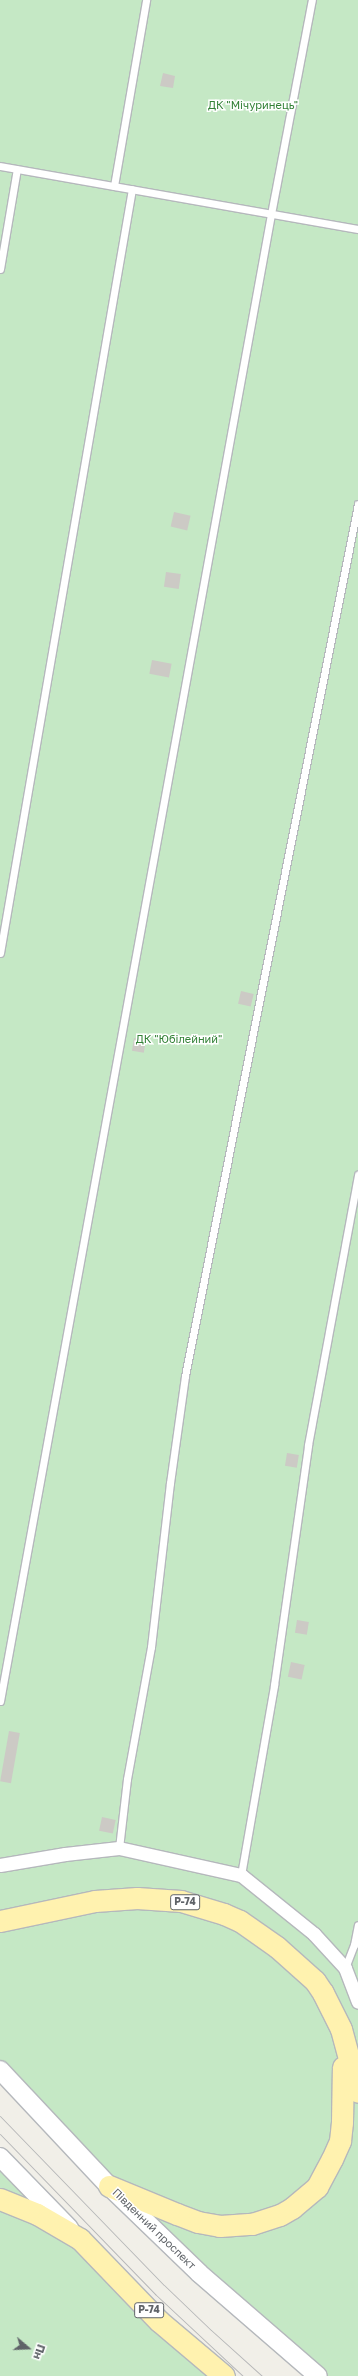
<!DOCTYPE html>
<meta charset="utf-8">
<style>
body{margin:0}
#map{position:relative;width:358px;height:2376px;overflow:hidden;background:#f1efe8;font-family:"Golos Text",sans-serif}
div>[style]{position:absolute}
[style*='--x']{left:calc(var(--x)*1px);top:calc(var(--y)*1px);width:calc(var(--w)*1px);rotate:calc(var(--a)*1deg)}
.green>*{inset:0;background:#c5e8c5}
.building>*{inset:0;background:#cccac5;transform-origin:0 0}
.roads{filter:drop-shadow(1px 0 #b5b8bc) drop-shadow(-1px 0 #b5b8bc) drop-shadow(0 1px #b5b8bc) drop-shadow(0 -1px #b5b8bc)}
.lane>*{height:7px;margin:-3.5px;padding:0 3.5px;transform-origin:3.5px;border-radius:3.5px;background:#fff}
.street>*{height:13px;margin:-6.5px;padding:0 6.5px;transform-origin:6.5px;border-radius:6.5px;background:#fff}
.secondary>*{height:18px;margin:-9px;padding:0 9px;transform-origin:9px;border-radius:9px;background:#fff}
.primary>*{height:21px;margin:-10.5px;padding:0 10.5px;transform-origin:10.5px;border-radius:10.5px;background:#fff2af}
.tram>*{height:1px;margin:-0.5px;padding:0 0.5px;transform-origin:0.5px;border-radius:0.5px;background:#b6b7b8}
span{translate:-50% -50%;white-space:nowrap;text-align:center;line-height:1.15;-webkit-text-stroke:3px #fff;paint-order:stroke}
.shield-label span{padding:1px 3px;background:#fff;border:1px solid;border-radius:3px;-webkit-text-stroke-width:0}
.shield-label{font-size:10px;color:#5f6368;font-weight:700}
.park-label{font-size:11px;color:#348238}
.street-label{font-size:11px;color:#5f6368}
.north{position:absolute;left:8px;top:2328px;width:40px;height:40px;-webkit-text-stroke:3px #fff;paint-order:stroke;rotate:109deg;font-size:11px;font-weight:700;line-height:16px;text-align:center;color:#5f6368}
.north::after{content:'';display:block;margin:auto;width:14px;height:18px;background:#5f6368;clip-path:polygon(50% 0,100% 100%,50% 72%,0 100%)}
</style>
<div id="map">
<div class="green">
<i style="clip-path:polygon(0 0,358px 0,358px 2376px,318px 2376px,0 2070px)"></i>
<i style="clip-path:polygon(0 2157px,224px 2376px,0 2376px)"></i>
</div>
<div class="building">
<i style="clip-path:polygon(163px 73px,175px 76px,173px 88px,160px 86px)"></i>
<i style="left:174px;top:512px;width:17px;height:15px;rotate:13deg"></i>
<i style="left:166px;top:572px;width:15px;height:15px;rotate:8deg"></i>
<i style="left:152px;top:660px;width:20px;height:14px;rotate:11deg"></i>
<i style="left:241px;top:991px;width:13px;height:13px;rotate:13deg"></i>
<i style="left:134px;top:1038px;width:12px;height:13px;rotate:9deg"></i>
<i style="left:287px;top:1453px;width:12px;height:13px;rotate:9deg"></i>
<i style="left:297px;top:1620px;width:12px;height:13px;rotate:9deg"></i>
<i style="left:291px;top:1662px;width:14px;height:15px;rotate:12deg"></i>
<i style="left:9px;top:1731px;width:11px;height:51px;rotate:10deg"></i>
<i style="left:102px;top:1817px;width:14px;height:14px;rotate:12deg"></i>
</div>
<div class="roads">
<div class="lane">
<i style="--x:0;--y:166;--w:364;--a:10"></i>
<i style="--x:114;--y:186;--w:189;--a:-80.2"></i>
<i style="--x:0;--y:269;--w:101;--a:-80.4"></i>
<i style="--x:0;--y:953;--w:775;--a:-80.2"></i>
<i style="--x:0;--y:1701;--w:1511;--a:-79.67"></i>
<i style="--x:271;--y:214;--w:218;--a:-79.2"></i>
<i style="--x:119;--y:1848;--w:69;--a:-83.4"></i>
<i style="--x:127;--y:1779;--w:134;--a:-79.7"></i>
<i style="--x:151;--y:1647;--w:165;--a:-83.4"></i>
<i style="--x:170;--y:1483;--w:108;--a:-82"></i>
<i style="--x:185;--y:1376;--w:889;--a:-78.78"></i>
<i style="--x:241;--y:1875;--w:193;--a:-80.1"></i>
<i style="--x:274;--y:1685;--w:242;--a:-81.9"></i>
<i style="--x:308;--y:1445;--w:275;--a:-79.5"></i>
<i style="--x:345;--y:1968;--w:25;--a:-69"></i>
<i style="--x:354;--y:1945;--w:20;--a:-79"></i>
</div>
<div class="street">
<i style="--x:0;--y:1865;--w:66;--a:-9.6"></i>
<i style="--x:65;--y:1854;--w:54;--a:-6.3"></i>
<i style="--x:119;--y:1848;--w:125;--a:12.5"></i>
<i style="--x:241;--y:1875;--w:94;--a:38.9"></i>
<i style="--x:314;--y:1934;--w:46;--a:47.6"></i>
<i style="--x:345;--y:1968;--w:36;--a:69"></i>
</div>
<div class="secondary">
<i style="--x:0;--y:2070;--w:159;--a:46.8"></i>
<i style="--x:109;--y:2186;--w:125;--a:44"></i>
<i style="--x:199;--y:2273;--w:157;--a:40.9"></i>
<i style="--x:0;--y:2157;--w:99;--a:45.8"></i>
</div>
<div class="primary">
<i style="--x:0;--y:1921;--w:97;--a:-11.9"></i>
<i style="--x:95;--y:1901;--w:42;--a:-4.1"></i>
<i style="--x:137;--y:1898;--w:44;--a:3.9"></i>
<i style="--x:181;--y:1901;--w:45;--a:16.8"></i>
<i style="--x:224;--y:1914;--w:17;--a:24"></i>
<i style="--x:240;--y:1921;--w:45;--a:35.1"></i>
<i style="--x:277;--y:1947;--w:51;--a:41.8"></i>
<i style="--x:315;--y:1981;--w:14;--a:56"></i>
<i style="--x:323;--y:1993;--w:40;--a:63.4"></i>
<i style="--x:341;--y:2029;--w:65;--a:74.9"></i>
<i style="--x:109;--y:2186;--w:74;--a:22.4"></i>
<i style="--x:177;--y:2214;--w:22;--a:21"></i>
<i style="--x:198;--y:2222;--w:22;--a:10"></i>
<i style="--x:220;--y:2226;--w:32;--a:-4"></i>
<i style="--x:252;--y:2224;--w:29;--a:-18"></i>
<i style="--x:280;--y:2215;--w:14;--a:-30"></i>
<i style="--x:292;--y:2208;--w:33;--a:-40"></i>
<i style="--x:317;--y:2187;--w:32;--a:-62"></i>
<i style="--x:332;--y:2159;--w:20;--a:-66"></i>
<i style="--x:340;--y:2141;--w:19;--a:-84"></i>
<i style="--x:342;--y:2122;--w:55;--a:-89"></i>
<i style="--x:0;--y:2199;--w:40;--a:22"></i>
<i style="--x:37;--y:2214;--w:50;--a:30.2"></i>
<i style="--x:80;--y:2239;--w:114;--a:46.1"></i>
<i style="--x:159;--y:2321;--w:85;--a:40.2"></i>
</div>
</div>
<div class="tram">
<i style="--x:0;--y:2116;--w:235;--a:45.9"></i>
<i style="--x:164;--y:2285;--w:65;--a:43.8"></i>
<i style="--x:211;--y:2330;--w:69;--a:42"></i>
<i style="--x:0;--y:2134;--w:223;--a:45.9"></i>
<i style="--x:155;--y:2294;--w:120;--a:43"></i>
</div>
<div class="shield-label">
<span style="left:185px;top:1902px">Р-74</span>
<span style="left:149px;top:2310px">Р-74</span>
</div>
<div class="park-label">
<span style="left:253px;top:105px">ДК "Мічуринець"</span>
<span style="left:179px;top:1039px">ДК "Юбілейний"</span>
</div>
<div class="street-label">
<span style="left:154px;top:2229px;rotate:44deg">Південний проспект</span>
</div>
<div class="north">Пн</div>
</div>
